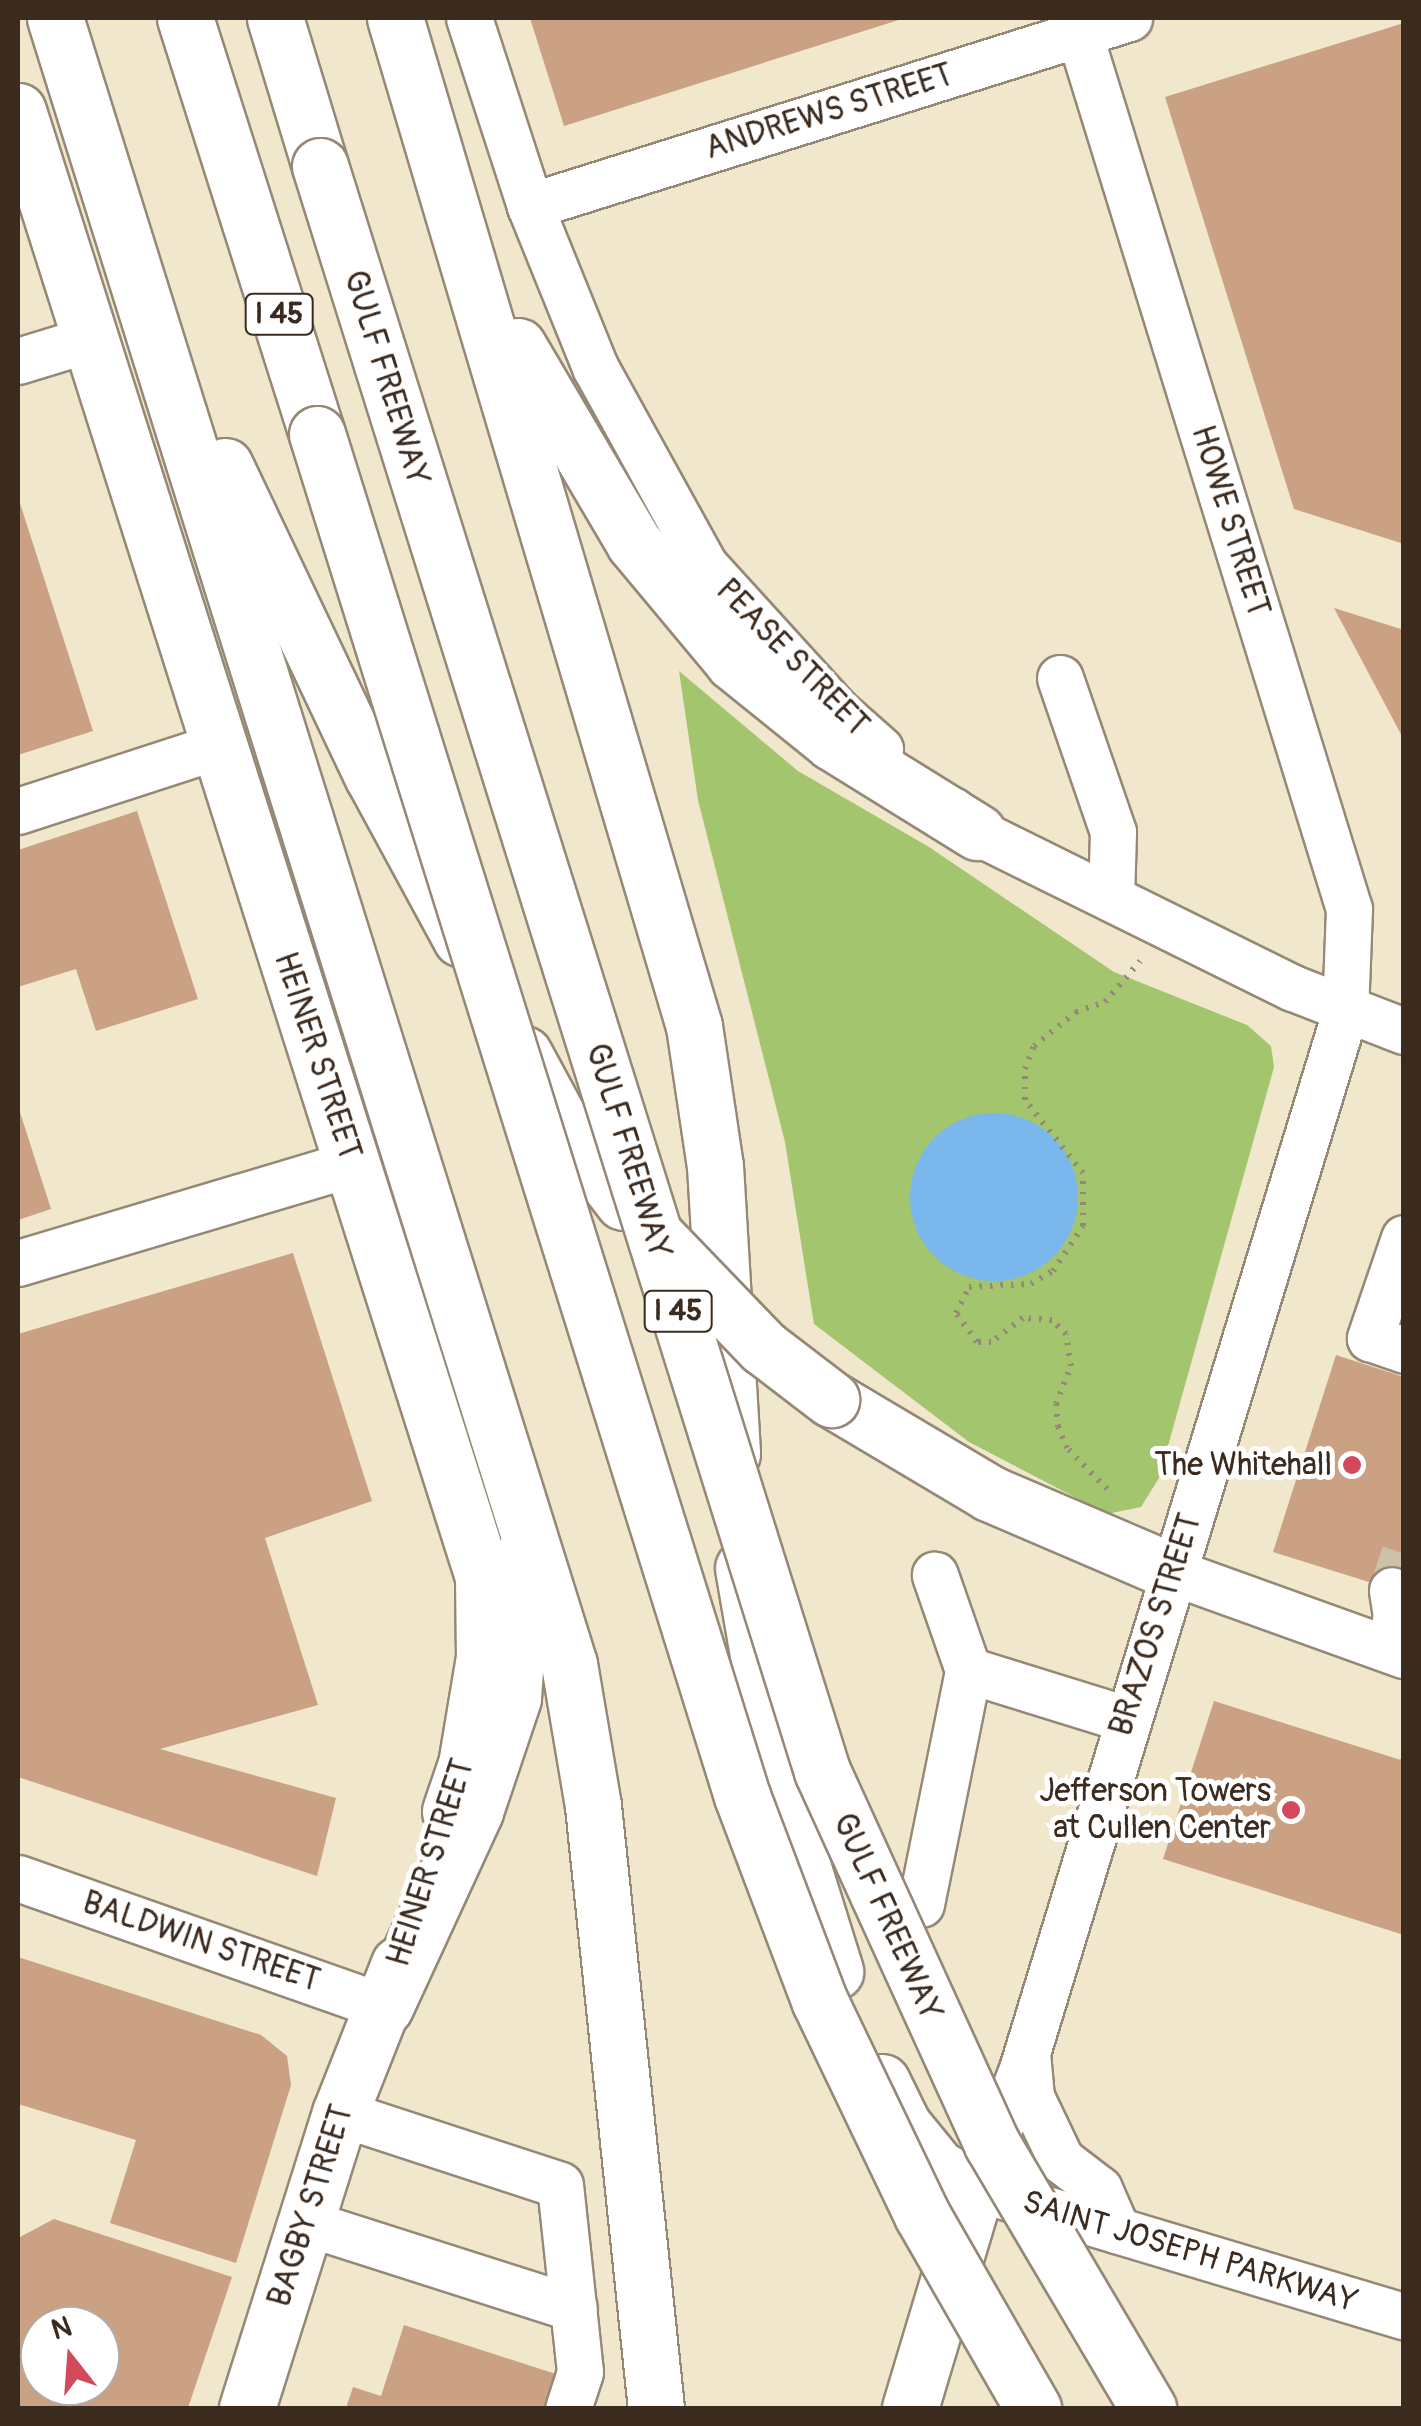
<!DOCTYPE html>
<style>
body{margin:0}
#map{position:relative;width:1421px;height:2426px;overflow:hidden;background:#f1e7cd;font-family:Pangolin,sans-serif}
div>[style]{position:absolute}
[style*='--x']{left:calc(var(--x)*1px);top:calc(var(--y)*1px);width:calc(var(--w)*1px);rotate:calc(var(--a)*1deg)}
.green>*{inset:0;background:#a3c56e}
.water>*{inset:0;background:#7ab7ed}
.round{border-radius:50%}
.building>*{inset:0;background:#caa183}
.minor-tunnel>*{height:45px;margin-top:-22.5px;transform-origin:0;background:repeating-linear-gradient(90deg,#cdc1aa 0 45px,transparent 0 67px)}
.path>*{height:6px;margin-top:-3px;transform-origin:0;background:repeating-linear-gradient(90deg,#968876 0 2.5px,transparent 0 10.5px)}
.roads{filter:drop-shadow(2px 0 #968876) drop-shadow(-2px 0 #968876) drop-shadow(0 2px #968876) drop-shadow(0 -2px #968876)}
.minor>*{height:45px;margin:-22.5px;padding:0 22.5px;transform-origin:22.5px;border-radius:22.5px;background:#fff}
.major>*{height:55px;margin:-27.5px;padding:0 27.5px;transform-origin:27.5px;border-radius:27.5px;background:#fff}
.highway>*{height:55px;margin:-27.5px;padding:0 27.5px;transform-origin:27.5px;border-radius:27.5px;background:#fff}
.bridges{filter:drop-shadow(2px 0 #968876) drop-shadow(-2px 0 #968876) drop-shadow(0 2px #968876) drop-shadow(0 -2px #968876)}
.highway-bridge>*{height:55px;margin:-27.5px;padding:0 27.5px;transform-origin:27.5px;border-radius:27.5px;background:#fff}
.dots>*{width:28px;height:28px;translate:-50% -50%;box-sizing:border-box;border:5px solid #fff;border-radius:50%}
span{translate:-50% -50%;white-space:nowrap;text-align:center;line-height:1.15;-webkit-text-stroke:10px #fff;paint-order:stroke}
.shield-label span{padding:2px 8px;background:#fff;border:2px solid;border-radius:8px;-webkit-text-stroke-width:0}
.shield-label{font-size:30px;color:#3b2a1e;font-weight:700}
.street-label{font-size:32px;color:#3b2a1e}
.poi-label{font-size:32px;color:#3b2a1e}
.right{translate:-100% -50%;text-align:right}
.frame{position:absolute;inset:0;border:20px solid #3b2a1e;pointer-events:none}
.north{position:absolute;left:20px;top:2306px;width:100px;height:100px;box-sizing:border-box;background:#fff;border:2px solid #b1aaa5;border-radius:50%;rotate:343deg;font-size:28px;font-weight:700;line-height:40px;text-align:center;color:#3b2a1e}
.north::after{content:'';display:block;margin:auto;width:35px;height:45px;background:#d1495b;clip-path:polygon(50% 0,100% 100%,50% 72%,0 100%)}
</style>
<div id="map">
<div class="green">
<i style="clip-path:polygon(679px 671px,798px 771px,929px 847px,1114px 972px,1247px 1025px,1271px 1046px,1274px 1067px,1159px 1478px,1141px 1507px,1107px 1514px,969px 1442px,814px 1324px,785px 1142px,698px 800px)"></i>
</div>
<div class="water">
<i class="round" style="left:910px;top:1113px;width:168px;height:168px"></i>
</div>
<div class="building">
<i style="clip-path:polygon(530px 18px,905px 18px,564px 126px)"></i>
<i style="clip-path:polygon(1404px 23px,1404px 544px,1294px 509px,1165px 97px)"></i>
<i style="clip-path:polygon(18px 497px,93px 731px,18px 755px)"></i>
<i style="clip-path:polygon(1334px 608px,1404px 630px,1404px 740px)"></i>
<i style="clip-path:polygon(137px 811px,198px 999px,96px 1031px,76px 969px,18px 987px,18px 850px)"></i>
<i style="clip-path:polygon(18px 1106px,51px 1209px,18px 1220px)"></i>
<i style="clip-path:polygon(293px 1253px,372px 1501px,265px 1538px,318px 1705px,160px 1749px,336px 1798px,317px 1876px,18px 1777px,18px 1334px)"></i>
<i style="clip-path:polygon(1336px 1355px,1404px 1377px,1404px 1593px,1273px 1552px)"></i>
<i style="clip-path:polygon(1214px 1701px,1404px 1761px,1404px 1935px,1163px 1859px)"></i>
<i style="clip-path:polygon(18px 1957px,261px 2035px,287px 2056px,291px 2085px,236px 2263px,110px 2223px,136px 2140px,18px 2104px)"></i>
<i style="clip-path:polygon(evenodd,54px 2219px,232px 2277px,188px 2408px,18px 2408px,18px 2238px,54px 2219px,40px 2326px,100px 2326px,100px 2386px,40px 2386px,40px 2326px)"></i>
<i style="clip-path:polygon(404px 2325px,562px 2376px,551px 2408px,346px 2408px,353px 2387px,381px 2396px)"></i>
</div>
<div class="minor-tunnel">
<i style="--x:1392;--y:1590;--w:39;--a:-72"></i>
</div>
<div class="path">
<i style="--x:1107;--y:1489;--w:57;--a:-134.3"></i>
<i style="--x:1067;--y:1448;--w:23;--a:-113"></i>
<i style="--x:1058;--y:1427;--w:23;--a:-95"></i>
<i style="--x:1056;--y:1404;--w:41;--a:-68.5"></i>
<i style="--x:1071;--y:1366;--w:32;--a:-99"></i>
<i style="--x:1066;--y:1334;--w:20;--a:-135"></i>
<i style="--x:1052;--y:1320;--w:29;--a:-176"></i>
<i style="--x:1023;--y:1318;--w:40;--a:143"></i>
<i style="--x:991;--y:1342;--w:14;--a:180"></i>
<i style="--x:977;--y:1342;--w:36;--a:-126"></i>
<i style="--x:956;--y:1313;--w:29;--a:-63"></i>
<i style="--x:969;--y:1287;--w:62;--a:-2.8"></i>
<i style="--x:1031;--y:1284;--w:26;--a:-31"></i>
<i style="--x:1053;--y:1271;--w:54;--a:-56.3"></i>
<i style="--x:1083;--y:1226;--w:53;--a:-90"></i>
<i style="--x:1083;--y:1173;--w:93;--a:-128.5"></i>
<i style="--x:1025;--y:1100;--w:31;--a:-90"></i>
<i style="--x:1025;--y:1069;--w:25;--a:-69"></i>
<i style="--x:1034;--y:1046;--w:54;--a:-39"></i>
<i style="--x:1076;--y:1012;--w:31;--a:-19"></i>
<i style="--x:1105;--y:1002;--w:54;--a:-49.5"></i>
<i style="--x:1403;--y:1761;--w:2;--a:-63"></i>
</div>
<div class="roads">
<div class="minor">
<i style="--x:469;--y:18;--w:198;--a:72"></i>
<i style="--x:530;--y:206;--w:174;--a:68"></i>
<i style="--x:595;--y:367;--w:227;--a:61.1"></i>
<i style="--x:705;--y:566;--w:195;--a:47.7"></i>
<i style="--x:836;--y:710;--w:59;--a:41.6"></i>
<i style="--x:1079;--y:33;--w:917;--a:72.87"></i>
<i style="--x:1349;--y:909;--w:103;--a:92.2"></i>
<i style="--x:1345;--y:1012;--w:1105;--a:106.99"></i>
<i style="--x:1022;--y:2069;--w:128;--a:111.1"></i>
<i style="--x:976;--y:2188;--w:447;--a:16.7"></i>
<i style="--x:530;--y:206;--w:628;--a:-17.42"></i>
<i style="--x:18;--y:361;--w:75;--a:-17"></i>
<i style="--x:1060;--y:678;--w:163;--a:71"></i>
<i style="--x:1113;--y:832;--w:66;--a:91.7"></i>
<i style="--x:952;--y:810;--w:33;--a:41"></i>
<i style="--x:977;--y:832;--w:352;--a:26.3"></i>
<i style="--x:1293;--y:988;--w:119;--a:21.2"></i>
<i style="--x:18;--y:811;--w:210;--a:-18"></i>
<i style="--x:1404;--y:1238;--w:106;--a:108.8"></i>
<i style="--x:1370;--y:1338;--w:36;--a:19"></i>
<i style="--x:18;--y:1263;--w:347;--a:-16.6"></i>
<i style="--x:1173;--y:1572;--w:245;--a:19.8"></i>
<i style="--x:1389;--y:1649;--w:34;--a:-78"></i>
<i style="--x:1396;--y:1616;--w:26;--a:-99"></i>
<i style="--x:968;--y:1670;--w:165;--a:17.2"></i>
<i style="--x:18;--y:1878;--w:389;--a:19.4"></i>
<i style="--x:921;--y:1904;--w:239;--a:-78.6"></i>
<i style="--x:968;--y:1670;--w:101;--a:-109.2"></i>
<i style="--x:1027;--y:2053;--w:44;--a:84.8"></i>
<i style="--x:1031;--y:2097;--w:70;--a:64.5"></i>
<i style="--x:1061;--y:2160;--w:48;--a:37.3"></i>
<i style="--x:1099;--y:2189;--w:45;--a:66.3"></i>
<i style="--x:340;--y:2113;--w:231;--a:18.1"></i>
<i style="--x:560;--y:2185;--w:188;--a:83.9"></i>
<i style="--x:580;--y:2372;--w:38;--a:108"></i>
<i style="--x:307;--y:2223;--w:280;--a:17.7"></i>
</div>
<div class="major">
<i style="--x:18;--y:111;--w:1538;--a:72.4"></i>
<i style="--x:483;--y:1577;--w:80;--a:89.3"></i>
<i style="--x:484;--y:1657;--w:109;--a:99.5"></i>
<i style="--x:466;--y:1764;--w:50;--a:108.8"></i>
<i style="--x:247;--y:2408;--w:309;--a:-72.5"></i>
<i style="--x:340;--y:2113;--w:160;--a:-68.4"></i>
<i style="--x:910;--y:2408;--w:230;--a:-73.3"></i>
</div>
<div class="highway">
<i style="--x:55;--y:18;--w:1724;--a:72.66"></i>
<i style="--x:569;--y:1664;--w:144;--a:80.4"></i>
<i style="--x:593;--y:1806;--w:605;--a:84.03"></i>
<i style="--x:185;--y:18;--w:436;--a:72.4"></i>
<i style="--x:275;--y:18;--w:155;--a:73.1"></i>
<i style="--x:395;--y:18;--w:1051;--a:73.48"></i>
<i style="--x:694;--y:1026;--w:142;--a:81.5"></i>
<i style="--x:715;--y:1166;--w:288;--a:86.6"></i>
<i style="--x:518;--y:346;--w:229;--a:59.5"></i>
<i style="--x:634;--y:543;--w:155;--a:50.2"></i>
<i style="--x:733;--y:662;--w:127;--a:38.9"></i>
<i style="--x:832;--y:742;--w:171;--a:31.8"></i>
<i style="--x:225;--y:466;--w:344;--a:64.6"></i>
<i style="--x:373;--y:777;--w:184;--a:61.5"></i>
<i style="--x:524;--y:1054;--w:72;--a:61.6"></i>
<i style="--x:558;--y:1117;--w:107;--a:52.6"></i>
<i style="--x:831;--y:1399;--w:184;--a:30.7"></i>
<i style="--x:989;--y:1493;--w:200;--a:23.2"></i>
<i style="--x:743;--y:1568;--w:246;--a:80.2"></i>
<i style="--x:785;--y:1810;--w:169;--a:72.7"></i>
<i style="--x:385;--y:2007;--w:216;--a:-65.3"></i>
<i style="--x:475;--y:1811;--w:119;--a:-71.4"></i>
<i style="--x:513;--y:1698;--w:143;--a:-86"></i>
<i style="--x:882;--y:2082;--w:48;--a:64"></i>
<i style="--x:903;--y:2125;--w:55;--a:50.9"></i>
<i style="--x:938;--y:2168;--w:43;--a:27.8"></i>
</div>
</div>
<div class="bridges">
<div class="highway-bridge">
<i style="--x:320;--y:166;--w:1682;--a:72.63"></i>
<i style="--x:822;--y:1771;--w:410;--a:65.5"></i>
<i style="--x:992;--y:2144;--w:307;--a:59.4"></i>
<i style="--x:317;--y:434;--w:1427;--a:72.67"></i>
<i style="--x:742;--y:1796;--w:220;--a:69.3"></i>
<i style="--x:820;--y:2002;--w:236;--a:64.4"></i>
<i style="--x:922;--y:2215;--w:223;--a:60.1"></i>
<i style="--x:660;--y:1240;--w:149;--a:46.1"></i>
<i style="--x:763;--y:1347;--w:86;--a:37.4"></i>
</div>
</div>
<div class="dots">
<i style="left:1352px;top:1465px;background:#d1495b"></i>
<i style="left:1291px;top:1810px;background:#d1495b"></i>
</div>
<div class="shield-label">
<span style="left:279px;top:314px">I 45</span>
<span style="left:678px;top:1311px">I 45</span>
</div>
<div class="street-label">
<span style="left:829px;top:112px;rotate:-17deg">ANDREWS STREET</span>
<span style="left:386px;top:378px;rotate:73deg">GULF FREEWAY</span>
<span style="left:1230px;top:521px;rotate:73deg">HOWE STREET</span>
<span style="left:792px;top:658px;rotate:46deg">PEASE STREET</span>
<span style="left:317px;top:1056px;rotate:72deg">HEINER STREET</span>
<span style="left:628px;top:1151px;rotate:73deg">GULF FREEWAY</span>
<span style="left:1156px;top:1625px;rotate:-72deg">BRAZOS STREET</span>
<span style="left:431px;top:1863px;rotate:-72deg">HEINER STREET</span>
<span style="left:887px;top:1917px;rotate:66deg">GULF FREEWAY</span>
<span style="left:201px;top:1942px;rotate:19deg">BALDWIN STREET</span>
<span style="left:311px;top:2206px;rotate:-72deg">BAGBY STREET</span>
<span style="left:1190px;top:2252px;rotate:17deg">SAINT JOSEPH PARKWAY</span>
</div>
<div class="poi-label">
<span class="right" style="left:1332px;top:1465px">The Whitehall</span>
<span class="right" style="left:1271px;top:1810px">Jefferson Towers<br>at Cullen Center</span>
</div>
<div class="frame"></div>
<div class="north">N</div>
</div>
